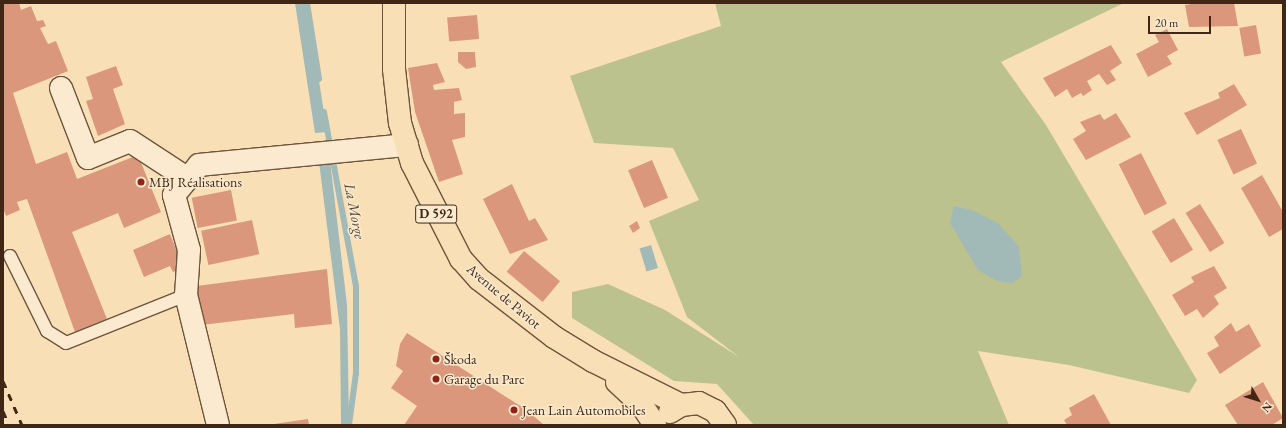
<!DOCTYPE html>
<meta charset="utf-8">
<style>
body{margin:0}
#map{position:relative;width:1286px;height:428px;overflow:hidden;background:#f9dfb5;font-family:"EB Garamond",serif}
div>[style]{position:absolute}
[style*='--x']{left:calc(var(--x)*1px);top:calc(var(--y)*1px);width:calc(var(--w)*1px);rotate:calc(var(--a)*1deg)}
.green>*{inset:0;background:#bcc28e}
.water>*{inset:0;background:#a1bab7;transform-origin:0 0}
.stream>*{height:6px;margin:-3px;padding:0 3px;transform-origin:3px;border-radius:3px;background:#a1bab7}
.building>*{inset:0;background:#db977b;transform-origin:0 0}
.roads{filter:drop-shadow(1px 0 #6e543d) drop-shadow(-1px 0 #6e543d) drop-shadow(0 1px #6e543d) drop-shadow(0 -1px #6e543d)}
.service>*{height:12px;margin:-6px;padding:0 6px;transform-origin:6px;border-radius:6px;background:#fbeacf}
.minor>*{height:22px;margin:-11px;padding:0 11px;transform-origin:11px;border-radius:11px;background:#fbeacf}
.primary>*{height:22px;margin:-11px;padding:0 11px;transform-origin:11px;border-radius:11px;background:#f9dfb5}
.rail>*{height:3px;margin-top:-1.5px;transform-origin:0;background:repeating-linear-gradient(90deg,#3f2615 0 7px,transparent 0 14px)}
.dots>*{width:11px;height:11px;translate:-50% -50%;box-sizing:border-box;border:2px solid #fbeacf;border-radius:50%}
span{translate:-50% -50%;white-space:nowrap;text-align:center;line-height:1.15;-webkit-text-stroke:3px #fbeacf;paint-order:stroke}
.shield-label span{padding:1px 3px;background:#fbeacf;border:1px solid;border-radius:3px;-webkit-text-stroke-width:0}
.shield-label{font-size:13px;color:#3f2615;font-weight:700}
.poi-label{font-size:14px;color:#3f2615}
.left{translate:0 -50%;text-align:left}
.street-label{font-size:14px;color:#3f2615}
.water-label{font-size:15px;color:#584b3e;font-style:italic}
.frame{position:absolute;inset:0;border:4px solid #3f2615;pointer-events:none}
.north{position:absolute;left:1238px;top:380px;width:40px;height:40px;-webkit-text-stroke:3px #fbeacf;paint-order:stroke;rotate:129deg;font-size:11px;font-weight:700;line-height:16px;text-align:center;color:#3f2615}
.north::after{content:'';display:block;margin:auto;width:14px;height:18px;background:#3f2615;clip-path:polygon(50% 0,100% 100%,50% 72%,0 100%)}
.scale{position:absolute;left:1148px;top:16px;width:63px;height:18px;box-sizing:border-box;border:2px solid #3f2615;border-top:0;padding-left:5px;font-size:12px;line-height:14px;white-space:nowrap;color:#3f2615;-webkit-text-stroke:3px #fbeacf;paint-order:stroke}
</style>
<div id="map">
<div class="green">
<i style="clip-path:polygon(715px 3px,1124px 3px,1001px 62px,1046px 125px,1197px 380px,1189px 393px,1069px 365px,978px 351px,1009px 425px,754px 425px,717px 384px,674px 381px,572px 318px,572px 292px,608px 284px,665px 310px,739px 357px,687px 317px,649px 221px,699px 200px,673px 148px,594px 143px,570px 76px,721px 26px)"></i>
</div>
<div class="water">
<i style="clip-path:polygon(295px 3px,306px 3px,308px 10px,327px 132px,315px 133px)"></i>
<i style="clip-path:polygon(329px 152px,347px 305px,349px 425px,341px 425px,340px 329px,318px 154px)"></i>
<i style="clip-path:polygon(954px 206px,972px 210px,998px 223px,1019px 247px,1022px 276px,1012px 283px,997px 281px,978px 270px,950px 223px)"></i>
<i style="left:651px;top:245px;width:24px;height:12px;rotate:73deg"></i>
</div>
<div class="stream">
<i style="--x:307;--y:3;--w:77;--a:81"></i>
<i style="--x:324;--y:112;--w:177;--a:79.6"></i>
<i style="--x:356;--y:286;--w:87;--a:90"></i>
<i style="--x:356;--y:373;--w:52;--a:97.7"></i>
</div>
<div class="building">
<i style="clip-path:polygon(3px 3px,19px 3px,21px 10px,31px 6px,37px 21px,43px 20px,46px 26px,40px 28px,48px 44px,56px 41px,68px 71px,13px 93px,36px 164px,67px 152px,77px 179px,138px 155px,161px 212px,124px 228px,118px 213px,72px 232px,107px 319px,75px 332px,27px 199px,17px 202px,20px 210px,6px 216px,3px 208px)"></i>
<i style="clip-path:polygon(1197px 3px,1234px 3px,1238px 26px,1189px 27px,1185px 5px)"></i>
<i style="left:477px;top:15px;width:24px;height:30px;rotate:85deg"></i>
<i style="left:1256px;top:25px;width:29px;height:17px;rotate:80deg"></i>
<i style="clip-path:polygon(1167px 29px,1178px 50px,1167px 56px,1172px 64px,1148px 77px,1136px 54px,1159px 42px,1155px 35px)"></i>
<i style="clip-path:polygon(1111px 45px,1122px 63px,1110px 71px,1116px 80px,1107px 85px,1099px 74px,1087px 81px,1092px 90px,1083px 96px,1081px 93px,1072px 98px,1067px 89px,1055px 97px,1043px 78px)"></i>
<i style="clip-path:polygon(458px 52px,475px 52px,476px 67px,466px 69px,458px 62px)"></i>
<i style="clip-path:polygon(437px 63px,445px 82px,433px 85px,434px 90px,459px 88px,462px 100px,454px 102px,454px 114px,465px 113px,465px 137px,452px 140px,463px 174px,439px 182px,415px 112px,408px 68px)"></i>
<i style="clip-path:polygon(116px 66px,123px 85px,113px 89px,125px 124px,98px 136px,86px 101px,93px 99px,86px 77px)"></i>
<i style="clip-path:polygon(1234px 84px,1247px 105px,1197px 135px,1184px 113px,1220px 98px,1218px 93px)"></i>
<i style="clip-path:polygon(1116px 113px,1131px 137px,1086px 160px,1073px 139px,1086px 131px,1080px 122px,1100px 114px,1104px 120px)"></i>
<i style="left:1241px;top:129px;width:38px;height:26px;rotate:65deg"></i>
<i style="left:1141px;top:153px;width:57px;height:25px;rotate:63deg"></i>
<i style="left:652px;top:160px;width:41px;height:26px;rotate:67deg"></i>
<i style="clip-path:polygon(1262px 175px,1283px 212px,1283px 229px,1269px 237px,1241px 188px)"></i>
<i style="clip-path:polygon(512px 184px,529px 221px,535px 218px,548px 240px,510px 254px,483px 199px)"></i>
<i style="left:231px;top:190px;width:31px;height:40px;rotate:79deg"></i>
<i style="left:1200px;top:204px;width:46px;height:17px;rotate:58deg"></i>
<i style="left:1174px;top:218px;width:37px;height:26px;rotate:59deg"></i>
<i style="left:252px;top:220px;width:35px;height:52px;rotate:78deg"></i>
<i style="clip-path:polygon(637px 221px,640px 228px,633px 233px,629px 226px)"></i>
<i style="clip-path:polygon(170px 234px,181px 262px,179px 269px,173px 272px,170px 266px,144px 277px,133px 250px)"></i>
<i style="left:524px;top:251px;width:47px;height:27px;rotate:40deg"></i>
<i style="clip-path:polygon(1214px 266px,1227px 288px,1214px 296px,1219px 304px,1203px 318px,1197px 309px,1185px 316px,1172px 295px,1194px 282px,1191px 277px)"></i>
<i style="clip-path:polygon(327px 269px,332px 324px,295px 328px,294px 314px,201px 325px,197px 286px)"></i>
<i style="clip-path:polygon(1231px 323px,1236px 332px,1249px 324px,1261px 346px,1220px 374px,1207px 353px,1219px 346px,1214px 337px)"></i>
<i style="clip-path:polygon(407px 333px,528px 411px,544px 425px,404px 425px,417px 406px,391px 388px,403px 371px,396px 366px,400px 344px)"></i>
<i style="clip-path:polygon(1263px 382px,1283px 418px,1272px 425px,1238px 425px,1225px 405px)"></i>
<i style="clip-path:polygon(1094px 394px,1111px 425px,1067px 425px,1064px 420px,1072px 415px,1069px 408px)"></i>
<i style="clip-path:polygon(308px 419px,309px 425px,274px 425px,274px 424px)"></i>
</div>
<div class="roads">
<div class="service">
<i style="--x:10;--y:256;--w:84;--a:63.7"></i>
<i style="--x:47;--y:331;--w:22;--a:32"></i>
<i style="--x:66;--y:343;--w:129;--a:-21.8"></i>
</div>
<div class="minor">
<i style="--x:61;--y:88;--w:75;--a:68.9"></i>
<i style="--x:88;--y:158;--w:45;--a:-22"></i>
<i style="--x:130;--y:141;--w:69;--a:33.2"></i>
<i style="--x:218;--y:425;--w:134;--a:-103.8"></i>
<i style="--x:186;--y:295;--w:45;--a:-86.2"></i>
<i style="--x:189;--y:250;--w:57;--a:-105.3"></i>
<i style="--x:174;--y:195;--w:39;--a:-50"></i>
<i style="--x:199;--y:165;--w:209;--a:-5.5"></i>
</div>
<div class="primary">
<i style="--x:394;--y:3;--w:66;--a:90"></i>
<i style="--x:394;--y:69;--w:54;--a:83.7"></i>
<i style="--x:400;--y:123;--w:42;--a:73.3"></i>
<i style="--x:412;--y:163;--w:108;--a:63"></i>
<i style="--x:461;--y:259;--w:27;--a:48"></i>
<i style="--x:479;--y:279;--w:95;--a:37.7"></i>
<i style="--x:554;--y:337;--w:46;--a:31.6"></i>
<i style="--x:593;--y:361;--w:98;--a:26.6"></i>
<i style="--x:617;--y:382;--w:33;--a:43"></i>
<i style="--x:641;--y:404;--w:25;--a:56"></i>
<i style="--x:670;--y:412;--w:13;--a:-32"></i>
<i style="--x:681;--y:405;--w:18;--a:-6"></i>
<i style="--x:699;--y:403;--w:18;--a:27"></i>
<i style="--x:715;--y:411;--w:17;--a:54"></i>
</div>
</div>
<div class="rail">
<i style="--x:3;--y:381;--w:48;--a:66.6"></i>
<i style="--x:3;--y:411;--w:15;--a:67"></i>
</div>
<div class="dots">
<i style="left:141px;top:182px;background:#8f2418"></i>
<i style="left:436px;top:359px;background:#8f2418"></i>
<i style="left:436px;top:379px;background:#8f2418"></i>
<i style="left:514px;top:410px;background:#8f2418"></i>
</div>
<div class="shield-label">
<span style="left:436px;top:214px">D 592</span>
</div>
<div class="poi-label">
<span class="left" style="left:149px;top:182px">MBJ Réalisations</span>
<span class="left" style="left:444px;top:359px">Škoda</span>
<span class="left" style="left:444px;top:379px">Garage du Parc</span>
<span class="left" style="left:522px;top:410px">Jean Lain Automobiles</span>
</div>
<div class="street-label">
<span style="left:504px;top:296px;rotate:40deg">Avenue de Paviot</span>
</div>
<div class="water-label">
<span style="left:355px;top:211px;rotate:79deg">La Morge</span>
</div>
<div class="frame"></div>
<div class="north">N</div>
<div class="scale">20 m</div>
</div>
